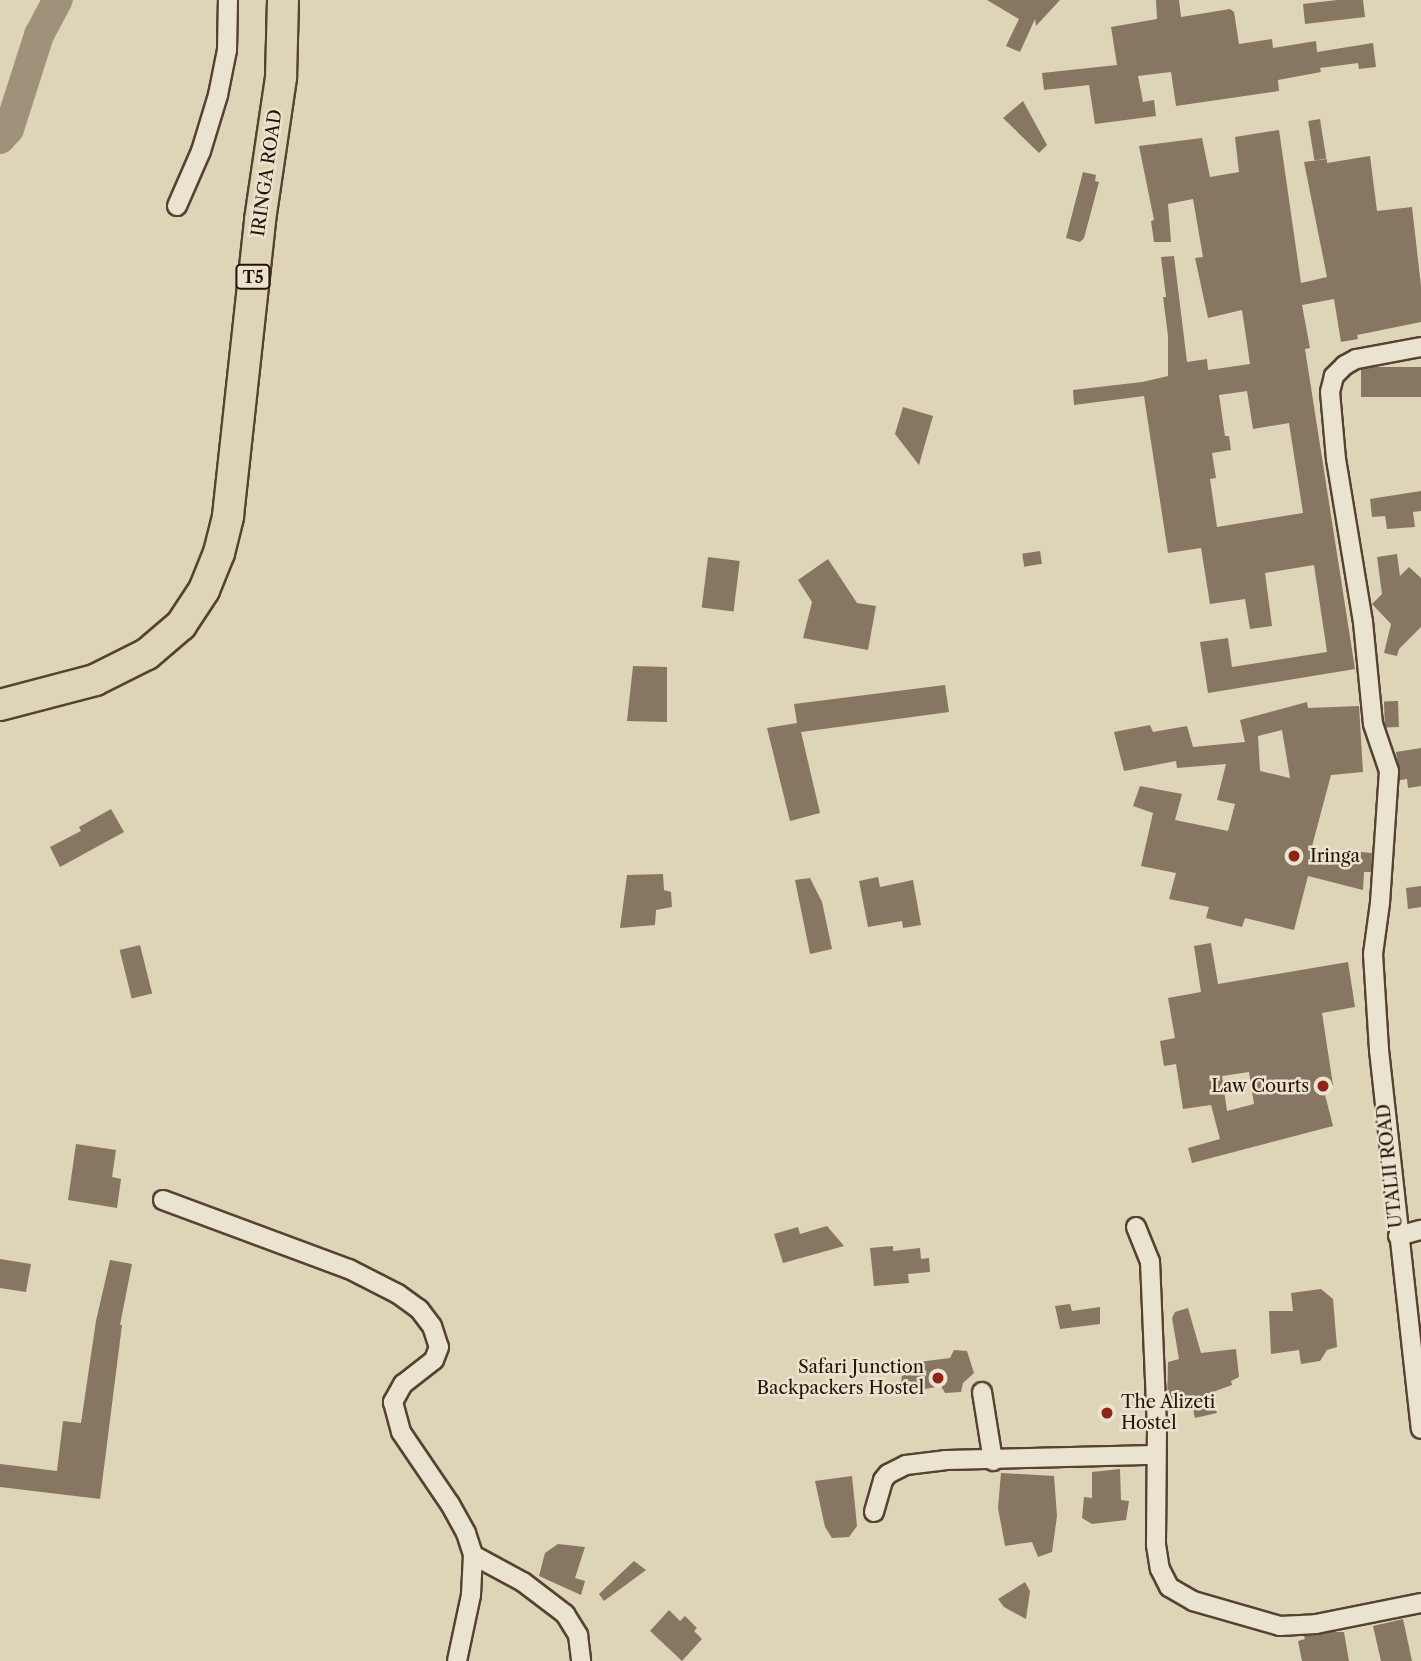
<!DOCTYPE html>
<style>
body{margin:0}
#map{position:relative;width:1421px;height:1661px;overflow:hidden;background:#ded4b7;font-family:"Libre Caslon Text",serif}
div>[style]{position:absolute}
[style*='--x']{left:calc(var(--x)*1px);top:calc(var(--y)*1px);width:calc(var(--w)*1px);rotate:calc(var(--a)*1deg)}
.river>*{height:30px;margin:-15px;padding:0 15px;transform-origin:15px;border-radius:15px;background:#a0927a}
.building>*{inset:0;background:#877662;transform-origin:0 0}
.roads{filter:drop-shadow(2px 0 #564232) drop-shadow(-2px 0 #564232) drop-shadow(0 2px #564232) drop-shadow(0 -2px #564232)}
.minor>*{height:18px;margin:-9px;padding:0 9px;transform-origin:9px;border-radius:9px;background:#eae3d0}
.trunk>*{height:30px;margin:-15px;padding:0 15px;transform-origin:15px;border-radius:15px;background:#ded4b7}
.dots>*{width:19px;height:19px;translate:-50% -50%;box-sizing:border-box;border:4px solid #eae3d0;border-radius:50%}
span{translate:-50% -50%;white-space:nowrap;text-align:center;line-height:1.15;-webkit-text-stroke:5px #eae3d0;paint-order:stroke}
.shield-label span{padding:2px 5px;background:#eae3d0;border:2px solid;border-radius:5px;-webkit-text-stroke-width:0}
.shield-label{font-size:16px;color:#291105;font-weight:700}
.street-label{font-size:18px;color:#291105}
.poi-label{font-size:18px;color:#291105}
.left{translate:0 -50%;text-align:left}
.right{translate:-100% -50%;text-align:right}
</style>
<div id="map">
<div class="river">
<i style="--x:0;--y:139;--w:13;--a:-48"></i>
<i style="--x:9;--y:129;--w:99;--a:-72.3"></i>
<i style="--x:39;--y:35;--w:40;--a:-62"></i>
</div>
<div class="building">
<i style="clip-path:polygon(987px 0,1060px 0,1036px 26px,1035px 19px,1020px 52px,1006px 46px,1019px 19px)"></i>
<i style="clip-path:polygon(1156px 0,1179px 0,1181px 17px,1230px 9px,1234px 12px,1239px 44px,1272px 39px,1273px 48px,1316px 41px,1317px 52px,1373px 43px,1376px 67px,1359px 69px,1358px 63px,1320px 68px,1321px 72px,1278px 80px,1279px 91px,1176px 106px,1171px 72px,1138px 76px,1143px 102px,1154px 100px,1156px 116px,1095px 124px,1089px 85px,1044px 90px,1042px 73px,1117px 65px,1111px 27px,1157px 19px)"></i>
<i style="clip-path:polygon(1337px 0,1363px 0,1365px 17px,1305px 24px,1303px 4px)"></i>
<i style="clip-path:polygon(1023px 101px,1047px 145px,1039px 153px,1003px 118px)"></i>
<i style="left:1320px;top:119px;width:40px;height:12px;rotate:81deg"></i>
<i style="clip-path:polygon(evenodd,1279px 130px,1301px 283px,1327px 277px,1304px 162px,1327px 159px,1327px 163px,1370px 156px,1377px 211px,1412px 207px,1421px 286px,1421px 322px,1357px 335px,1358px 339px,1341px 342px,1334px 299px,1302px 305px,1310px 348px,1305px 349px,1355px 669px,1208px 693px,1200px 642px,1228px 638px,1232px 667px,1327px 652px,1314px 565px,1265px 573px,1272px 626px,1250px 629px,1245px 599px,1210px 604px,1201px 548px,1168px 553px,1144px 396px,1074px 405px,1073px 390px,1142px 382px,1168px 376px,1168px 336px,1163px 297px,1166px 297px,1161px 257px,1174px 256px,1187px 362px,1207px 359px,1208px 370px,1250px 364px,1242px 310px,1208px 318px,1195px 258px,1203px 257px,1193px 199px,1168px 204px,1171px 242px,1154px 242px,1151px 221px,1154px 220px,1139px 146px,1202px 138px,1210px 177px,1239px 172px,1235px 137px,1279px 130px,1247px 391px,1253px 429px,1289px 423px,1303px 513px,1217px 527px,1210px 479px,1216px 478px,1212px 453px,1231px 450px,1229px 436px,1225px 436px,1219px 395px,1247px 391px)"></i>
<i style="clip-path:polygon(1083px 172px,1096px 175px,1095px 181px,1099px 182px,1084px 238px,1080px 242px,1066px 238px)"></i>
<i style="left:1421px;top:367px;width:30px;height:60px;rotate:90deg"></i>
<i style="clip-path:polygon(903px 407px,933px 416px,919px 465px,895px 434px)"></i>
<i style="clip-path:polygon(1421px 491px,1421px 511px,1413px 512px,1415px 527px,1387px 529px,1385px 516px,1372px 517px,1370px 499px)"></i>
<i style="left:1040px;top:551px;width:13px;height:18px;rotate:81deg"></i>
<i style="clip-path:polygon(1397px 554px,1400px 576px,1409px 567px,1421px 578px,1421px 627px,1399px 649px,1397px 656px,1384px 653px,1391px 624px,1372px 604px,1382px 594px,1377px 557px)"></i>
<i style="left:708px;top:557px;width:32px;height:51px;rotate:7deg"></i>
<i style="clip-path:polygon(828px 559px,857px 603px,876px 606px,868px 650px,803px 638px,812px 602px,798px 580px)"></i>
<i style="clip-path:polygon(633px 666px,667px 667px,667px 722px,627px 721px)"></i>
<i style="clip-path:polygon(945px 685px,949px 712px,801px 732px,820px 813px,790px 821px,767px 728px,797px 723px,794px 704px)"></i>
<i style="left:1398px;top:701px;width:26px;height:14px;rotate:88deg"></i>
<i style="clip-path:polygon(evenodd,1307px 702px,1308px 708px,1359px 706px,1363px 772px,1331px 775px,1311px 850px,1360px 862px,1361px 852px,1372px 853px,1371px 872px,1364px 872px,1363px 890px,1308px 876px,1294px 930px,1245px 918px,1242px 927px,1206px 918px,1209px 907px,1169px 899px,1176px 873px,1141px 866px,1153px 813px,1133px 806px,1140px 786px,1182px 794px,1175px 820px,1228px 831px,1235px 804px,1217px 800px,1226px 764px,1177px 768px,1176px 761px,1124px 771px,1114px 732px,1150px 725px,1153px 732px,1187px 726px,1193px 747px,1245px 742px,1240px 720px,1307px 702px,1282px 730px,1290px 778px,1260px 771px,1258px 736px,1282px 730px)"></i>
<i style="clip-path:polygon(1421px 748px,1421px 786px,1408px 788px,1407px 779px,1400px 780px,1396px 752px)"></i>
<i style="clip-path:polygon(111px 809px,124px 832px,60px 867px,50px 847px,81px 831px,79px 827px)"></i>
<i style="clip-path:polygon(663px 874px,664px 890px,671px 892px,672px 907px,656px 910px,655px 925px,620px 928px,627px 875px)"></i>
<i style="clip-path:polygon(878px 877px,880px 887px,913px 880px,921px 925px,903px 928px,902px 921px,868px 927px,859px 881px)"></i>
<i style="clip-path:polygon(810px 878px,822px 902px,832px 949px,810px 954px,795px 880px)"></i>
<i style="clip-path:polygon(1421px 886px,1421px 907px,1408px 909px,1406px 888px)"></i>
<i style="clip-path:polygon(evenodd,1211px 943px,1218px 984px,1348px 962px,1355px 1007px,1322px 1013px,1333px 1085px,1323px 1087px,1333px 1126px,1192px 1163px,1188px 1148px,1220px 1139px,1211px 1105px,1183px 1109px,1176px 1064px,1164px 1066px,1160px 1041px,1175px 1038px,1168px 998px,1201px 992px,1194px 946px,1211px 943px,1249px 1072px,1254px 1104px,1227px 1111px,1222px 1076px,1249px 1072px)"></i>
<i style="left:140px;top:945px;width:50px;height:21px;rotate:76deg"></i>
<i style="clip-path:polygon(76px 1144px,116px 1150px,112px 1177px,121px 1179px,117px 1208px,68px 1200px)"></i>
<i style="clip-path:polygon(827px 1226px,844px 1246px,783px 1263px,774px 1234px,798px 1227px,800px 1234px)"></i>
<i style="clip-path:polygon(893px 1246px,893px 1251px,920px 1248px,921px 1259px,929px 1258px,930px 1272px,908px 1274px,909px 1283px,874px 1286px,870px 1248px)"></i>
<i style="clip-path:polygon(0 1259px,31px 1264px,26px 1292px,0 1288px)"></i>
<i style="clip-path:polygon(110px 1260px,132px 1264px,120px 1325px,122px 1325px,100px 1499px,0 1487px,0 1464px,57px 1471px,63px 1421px,81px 1423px,96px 1321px)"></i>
<i style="clip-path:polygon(1321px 1289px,1333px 1299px,1337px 1347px,1327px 1350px,1320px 1361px,1301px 1364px,1299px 1350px,1271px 1354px,1269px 1311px,1293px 1311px,1291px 1293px)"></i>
<i style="clip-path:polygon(1070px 1304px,1072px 1311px,1100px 1307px,1100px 1324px,1060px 1329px,1055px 1306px)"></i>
<i style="clip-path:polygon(1188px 1308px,1201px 1353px,1236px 1349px,1239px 1377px,1231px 1381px,1232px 1385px,1210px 1393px,1217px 1413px,1195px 1418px,1193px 1409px,1168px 1410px,1167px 1407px,1168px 1362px,1179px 1359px,1172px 1318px,1175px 1312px)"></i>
<i style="clip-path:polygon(954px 1350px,967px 1351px,974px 1373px,963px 1383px,961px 1392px,945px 1393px,941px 1386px,909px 1392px,901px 1384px,903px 1364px,950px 1358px)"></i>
<i style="clip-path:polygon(1120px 1469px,1121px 1500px,1129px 1501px,1126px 1520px,1092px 1524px,1082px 1518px,1084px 1497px,1092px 1498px,1092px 1472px)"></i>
<i style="clip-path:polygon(1001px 1473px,1054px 1476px,1057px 1516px,1052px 1552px,1038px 1557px,1032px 1542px,1005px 1546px,998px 1508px)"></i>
<i style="clip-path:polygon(852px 1476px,857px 1526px,849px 1537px,832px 1538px,825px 1527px,815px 1481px)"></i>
<i style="clip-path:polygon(558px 1544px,585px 1547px,575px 1578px,585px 1581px,581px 1595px,539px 1576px,545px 1553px)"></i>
<i style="clip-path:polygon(634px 1561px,646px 1570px,604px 1601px,599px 1594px)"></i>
<i style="clip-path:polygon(1025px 1582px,1030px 1591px,1026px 1619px,1004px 1607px,998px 1599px)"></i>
<i style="clip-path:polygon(669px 1610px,680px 1621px,685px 1616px,697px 1628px,694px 1631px,702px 1639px,682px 1661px,650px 1631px)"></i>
<i style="clip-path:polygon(1403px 1619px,1412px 1661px,1381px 1661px,1373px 1626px)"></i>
<i style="clip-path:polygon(1332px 1632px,1344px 1632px,1349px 1661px,1302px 1661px,1298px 1641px,1305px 1639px,1304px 1636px)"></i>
</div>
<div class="roads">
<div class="minor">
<i style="--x:177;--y:206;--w:60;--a:-66.4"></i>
<i style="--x:201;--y:151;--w:59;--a:-73.1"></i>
<i style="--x:218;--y:95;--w:46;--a:-78.7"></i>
<i style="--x:227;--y:50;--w:50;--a:-88.9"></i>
<i style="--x:1421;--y:347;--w:66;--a:169.5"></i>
<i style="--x:1356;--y:359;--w:13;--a:151"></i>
<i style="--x:1345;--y:365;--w:16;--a:135"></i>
<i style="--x:1334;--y:376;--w:16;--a:104"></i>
<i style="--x:1330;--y:392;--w:67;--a:84.9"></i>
<i style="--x:1336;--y:459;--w:165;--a:80.6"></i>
<i style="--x:1363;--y:622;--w:102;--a:84.4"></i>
<i style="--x:1373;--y:724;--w:50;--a:71.2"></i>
<i style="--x:1389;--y:771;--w:132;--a:93.9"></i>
<i style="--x:1380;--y:903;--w:51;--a:97.8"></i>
<i style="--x:1373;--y:954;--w:96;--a:86.4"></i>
<i style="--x:1379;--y:1050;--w:381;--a:83.7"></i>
<i style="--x:163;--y:1200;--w:198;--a:20.4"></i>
<i style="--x:349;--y:1269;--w:55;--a:27"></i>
<i style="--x:398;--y:1294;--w:26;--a:36"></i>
<i style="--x:419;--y:1309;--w:21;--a:53"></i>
<i style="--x:432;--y:1326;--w:22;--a:72"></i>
<i style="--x:439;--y:1347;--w:14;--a:111"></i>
<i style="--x:434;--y:1360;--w:39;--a:142"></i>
<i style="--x:403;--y:1384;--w:21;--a:119"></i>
<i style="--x:393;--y:1402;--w:31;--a:75"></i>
<i style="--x:401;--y:1432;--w:87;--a:55.8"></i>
<i style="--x:450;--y:1504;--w:33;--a:61"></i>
<i style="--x:466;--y:1533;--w:23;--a:72"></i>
<i style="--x:473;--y:1555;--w:40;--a:92.9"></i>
<i style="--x:471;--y:1595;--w:67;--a:102"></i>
<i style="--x:1136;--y:1227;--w:37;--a:68"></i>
<i style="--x:1150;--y:1261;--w:167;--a:87.6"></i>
<i style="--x:1157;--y:1428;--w:117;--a:90.5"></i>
<i style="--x:1156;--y:1545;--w:24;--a:81"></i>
<i style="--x:1160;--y:1569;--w:20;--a:63"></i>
<i style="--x:1169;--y:1587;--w:28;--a:30"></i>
<i style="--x:1193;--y:1601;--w:91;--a:16"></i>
<i style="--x:1280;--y:1626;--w:36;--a:-3"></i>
<i style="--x:1316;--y:1624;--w:107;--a:-11.3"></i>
<i style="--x:1398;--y:1236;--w:24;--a:-15"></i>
<i style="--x:982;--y:1392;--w:70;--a:80.9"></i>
<i style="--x:874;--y:1512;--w:33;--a:-74"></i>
<i style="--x:883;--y:1480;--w:8;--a:-50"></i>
<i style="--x:888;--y:1474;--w:20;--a:-27"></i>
<i style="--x:906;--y:1465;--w:39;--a:-7"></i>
<i style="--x:945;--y:1460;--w:211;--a:-1.4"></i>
<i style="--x:473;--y:1555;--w:57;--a:28.4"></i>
<i style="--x:523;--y:1582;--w:53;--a:37.3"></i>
<i style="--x:565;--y:1614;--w:25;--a:58"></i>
<i style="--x:578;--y:1635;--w:26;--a:83"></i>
</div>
<div class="trunk">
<i style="--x:0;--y:705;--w:98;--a:-14.7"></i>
<i style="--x:95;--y:680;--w:58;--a:-26.6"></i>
<i style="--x:147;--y:654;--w:45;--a:-40.5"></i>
<i style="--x:181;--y:625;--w:42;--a:-56.7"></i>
<i style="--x:204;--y:590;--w:40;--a:-68"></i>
<i style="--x:219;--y:553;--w:38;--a:-76"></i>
<i style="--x:228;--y:516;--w:298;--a:-83.8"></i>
<i style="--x:260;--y:220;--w:145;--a:-81.6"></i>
<i style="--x:281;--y:77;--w:77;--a:-88.5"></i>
</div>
</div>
<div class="dots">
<i style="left:1294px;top:856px;background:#8f2418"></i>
<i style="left:1323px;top:1086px;background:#8f2418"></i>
<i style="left:938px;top:1378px;background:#8f2418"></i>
<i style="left:1107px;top:1413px;background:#8f2418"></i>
</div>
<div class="shield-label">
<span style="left:253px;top:277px">T5</span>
</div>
<div class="street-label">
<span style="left:267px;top:173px;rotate:-82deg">IRINGA ROAD</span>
<span style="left:1390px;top:1166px;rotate:-96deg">UTALII ROAD</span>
</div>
<div class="poi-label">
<span class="left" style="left:1310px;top:856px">Iringa</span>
<span class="right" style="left:1309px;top:1086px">Law Courts</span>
<span class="right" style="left:924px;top:1378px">Safari Junction<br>Backpackers Hostel</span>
<span class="left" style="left:1121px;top:1413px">The Alizeti<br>Hostel</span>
</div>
</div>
